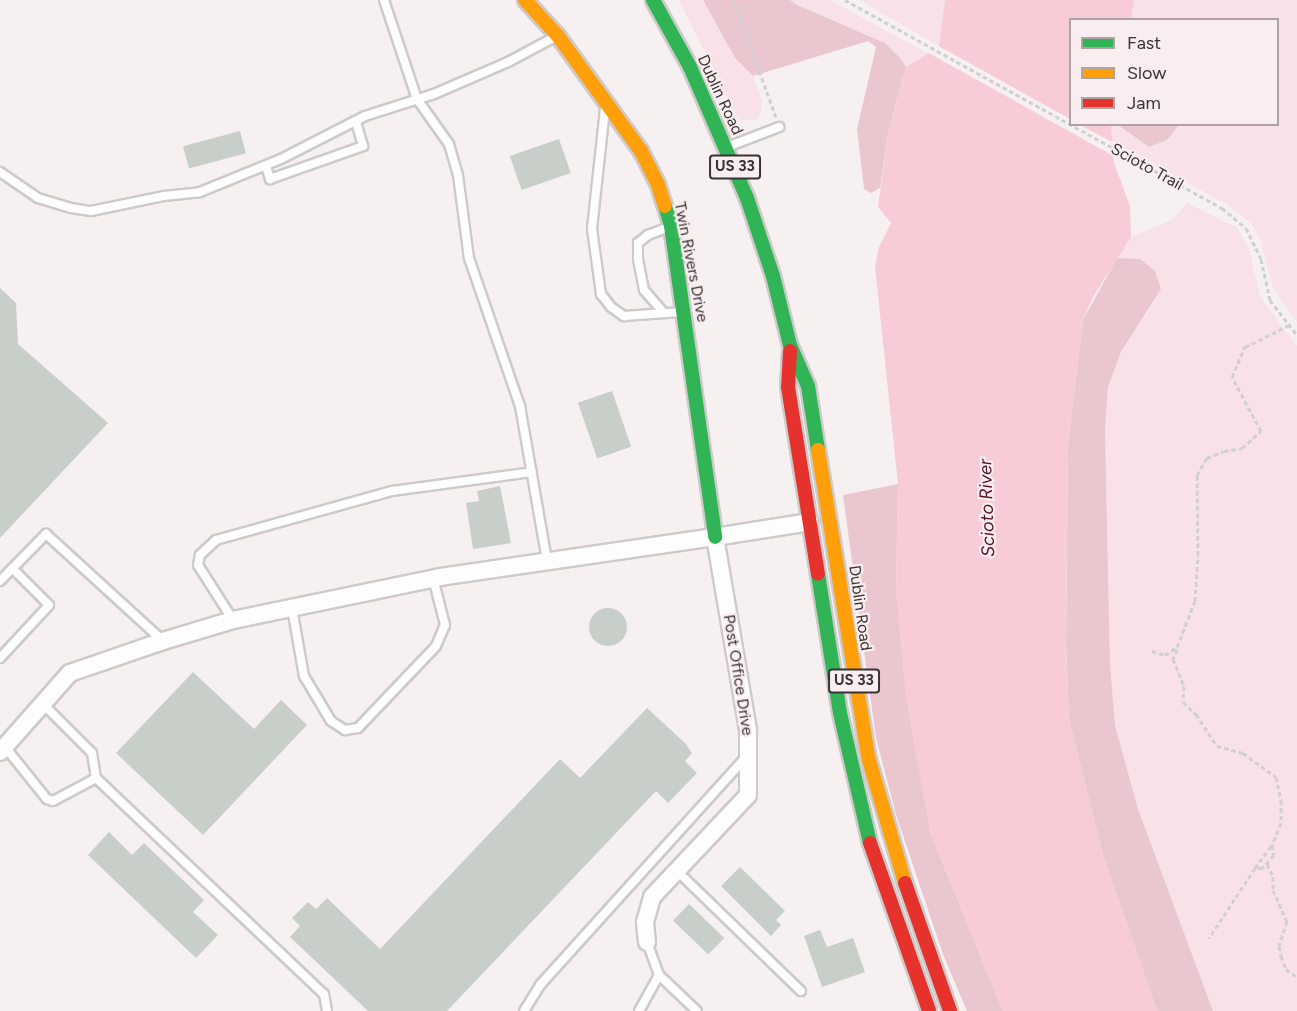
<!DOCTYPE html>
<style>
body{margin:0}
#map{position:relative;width:1297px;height:1011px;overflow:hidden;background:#f6f0f1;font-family:Figtree,sans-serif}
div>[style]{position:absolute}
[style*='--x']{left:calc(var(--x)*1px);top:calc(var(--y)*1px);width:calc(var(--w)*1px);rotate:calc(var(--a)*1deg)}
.green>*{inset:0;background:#f9e2e7}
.forest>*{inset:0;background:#eac7cf}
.water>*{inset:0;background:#f7ccd6}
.pier>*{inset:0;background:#f6f0f1}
.building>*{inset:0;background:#c8cec8;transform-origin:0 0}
.round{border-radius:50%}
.path>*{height:3px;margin-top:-1.5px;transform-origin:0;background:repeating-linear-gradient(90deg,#d1d0d0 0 4.5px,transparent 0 7.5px)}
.roads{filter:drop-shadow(2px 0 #cecaca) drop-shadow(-2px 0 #cecaca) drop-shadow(0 2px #cecaca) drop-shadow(0 -2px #cecaca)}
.lane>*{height:8px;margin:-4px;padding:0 4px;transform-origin:4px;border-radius:4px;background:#fefdfd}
.street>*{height:16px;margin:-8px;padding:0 8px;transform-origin:8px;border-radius:8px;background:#fefdfd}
.fast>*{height:14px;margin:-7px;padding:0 7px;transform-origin:7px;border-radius:7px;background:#30b455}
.slow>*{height:14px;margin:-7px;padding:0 7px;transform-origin:7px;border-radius:7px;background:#ff9f0a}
.jam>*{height:14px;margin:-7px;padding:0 7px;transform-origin:7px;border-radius:7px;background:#e5322d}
span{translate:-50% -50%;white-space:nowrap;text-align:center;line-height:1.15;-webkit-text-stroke:4.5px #f9edf0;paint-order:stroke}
.shield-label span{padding:2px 4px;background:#f9edf0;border:2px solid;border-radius:4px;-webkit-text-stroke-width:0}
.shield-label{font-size:15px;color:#383334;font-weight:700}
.street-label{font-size:16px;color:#383334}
.water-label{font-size:18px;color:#55102a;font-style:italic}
.legend{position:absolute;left:1069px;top:18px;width:210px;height:108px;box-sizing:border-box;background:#f9edf0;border:2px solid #aca3a5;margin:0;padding:8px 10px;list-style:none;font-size:18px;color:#383334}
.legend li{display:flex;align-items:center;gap:12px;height:30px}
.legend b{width:30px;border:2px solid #aca3a5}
</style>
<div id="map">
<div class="green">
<i style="clip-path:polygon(679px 0,703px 0,735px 58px,753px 76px,762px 101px,761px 113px,755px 120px,742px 120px,736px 116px)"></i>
<i style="clip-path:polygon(790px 0,830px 0,927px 53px,906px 67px,885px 43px,795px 4px)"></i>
<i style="clip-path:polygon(859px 0,945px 0,939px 46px)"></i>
<i style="clip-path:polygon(1134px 0,1297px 0,1297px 322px,1273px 288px,1260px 238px,1251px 223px,1228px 205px,1112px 141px,1111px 125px,1118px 125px,1149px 147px,1167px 140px,1179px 125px,1278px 124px,1278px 20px,1131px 19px)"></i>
<i style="clip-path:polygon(1187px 203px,1236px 227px,1249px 248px,1260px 297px,1297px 346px,1297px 1011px,1213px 1011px,1138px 809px,1115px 725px,1110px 665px,1105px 428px,1108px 387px,1121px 352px,1154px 301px,1140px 259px,1117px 258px,1131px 237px,1172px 220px)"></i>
</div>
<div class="forest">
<i style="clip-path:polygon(703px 0,790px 0,795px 4px,885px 43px,899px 57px,906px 67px,888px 133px,880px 188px,871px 193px,864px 189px,857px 129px,876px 47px,868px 41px,753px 76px,735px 58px)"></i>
<i style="clip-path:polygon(1118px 125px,1179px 125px,1167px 140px,1149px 147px)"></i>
<i style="clip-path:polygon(1117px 258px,1140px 259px,1155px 271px,1161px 289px,1121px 352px,1108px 387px,1105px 428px,1110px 665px,1115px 725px,1138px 809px,1213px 1011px,1157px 1011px,1102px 852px,1069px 720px,1066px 646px,1068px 444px,1083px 320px)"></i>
<i style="clip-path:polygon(898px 484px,896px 592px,930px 832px,1003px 1011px,967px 1011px,944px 957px,896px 815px,876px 738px,843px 495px)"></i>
</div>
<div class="water">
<i style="clip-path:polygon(945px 0,1134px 0,1131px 19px,1070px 20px,1070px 124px,1111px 125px,1114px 163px,1130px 206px,1131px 237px,1093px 297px,1083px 320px,1068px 444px,1066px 646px,1069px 720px,1102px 852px,1157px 1011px,1003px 1011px,930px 832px,906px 698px,896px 592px,898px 484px,875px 267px,879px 247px,891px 223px,878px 207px,888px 133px,906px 67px,939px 46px)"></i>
</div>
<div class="pier">
<i style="clip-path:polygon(935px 44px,1070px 119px,1070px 124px,1080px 125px,1116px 144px,1117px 158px,925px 51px)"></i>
</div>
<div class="building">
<i style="left:240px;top:131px;width:23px;height:59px;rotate:75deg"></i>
<i style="left:559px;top:139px;width:36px;height:52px;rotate:71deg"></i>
<i style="clip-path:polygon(0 288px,16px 303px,18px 344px,108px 423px,0 538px)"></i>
<i style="left:612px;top:391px;width:59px;height:36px;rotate:71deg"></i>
<i style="clip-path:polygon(500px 486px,511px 543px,473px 549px,466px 503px,479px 501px,477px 491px)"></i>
<i class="round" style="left:589px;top:608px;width:38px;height:38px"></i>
<i style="clip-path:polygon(193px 672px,254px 729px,281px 700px,307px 725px,203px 835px,116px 753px)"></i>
<i style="clip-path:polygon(647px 708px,685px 743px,692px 753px,685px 761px,697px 773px,668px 803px,656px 791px,447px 1011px,368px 1011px,290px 937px,300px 926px,292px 918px,308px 902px,316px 909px,327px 898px,380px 949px,560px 759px,580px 778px)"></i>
<i style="clip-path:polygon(109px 832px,132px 855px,144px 843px,204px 900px,193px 912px,218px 935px,196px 958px,88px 855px)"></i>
<i style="clip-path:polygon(740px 867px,785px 911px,776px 920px,781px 925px,771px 936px,721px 886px)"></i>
<i style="left:689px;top:904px;width:49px;height:23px;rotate:44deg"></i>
<i style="clip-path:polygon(820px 930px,827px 947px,853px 938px,865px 972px,822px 987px,804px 936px)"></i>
</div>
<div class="path">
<i style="--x:734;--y:0;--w:124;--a:70.3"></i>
<i style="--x:845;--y:0;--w:431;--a:28.9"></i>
<i style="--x:1222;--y:208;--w:31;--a:40"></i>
<i style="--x:1246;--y:228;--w:34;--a:64"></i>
<i style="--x:1261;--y:259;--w:42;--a:77.6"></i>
<i style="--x:1270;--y:300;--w:44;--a:52.4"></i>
<i style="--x:1177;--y:649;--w:11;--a:112"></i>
<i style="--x:1173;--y:659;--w:29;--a:68"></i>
<i style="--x:1184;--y:686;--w:16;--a:94"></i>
<i style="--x:1183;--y:702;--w:18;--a:43"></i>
<i style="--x:1196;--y:714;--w:38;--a:57"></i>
<i style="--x:1217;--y:746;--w:27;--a:15"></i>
<i style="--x:1243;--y:753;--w:41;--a:36"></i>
<i style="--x:1276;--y:777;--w:24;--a:78"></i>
<i style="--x:1281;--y:800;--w:23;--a:90"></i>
<i style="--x:1281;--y:823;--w:24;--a:112"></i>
<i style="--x:1272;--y:845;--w:10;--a:79"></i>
<i style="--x:1274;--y:855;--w:18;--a:133"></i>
<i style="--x:1262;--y:868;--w:7;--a:180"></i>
<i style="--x:1255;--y:868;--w:84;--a:123.3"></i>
<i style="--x:1152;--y:651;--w:14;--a:17"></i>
<i style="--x:1165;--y:655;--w:14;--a:-34"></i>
<i style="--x:1177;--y:647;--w:49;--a:-68.6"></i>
<i style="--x:1195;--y:601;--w:46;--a:-86.3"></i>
<i style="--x:1198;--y:555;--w:80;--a:-90.7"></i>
<i style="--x:1197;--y:475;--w:20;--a:-60"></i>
<i style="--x:1207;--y:458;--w:18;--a:-22"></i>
<i style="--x:1224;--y:451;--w:18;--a:-9"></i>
<i style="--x:1242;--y:448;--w:25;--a:-42"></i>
<i style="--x:1261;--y:431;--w:61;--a:-118.2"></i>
<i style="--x:1232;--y:377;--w:33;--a:-67"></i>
<i style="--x:1245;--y:347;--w:49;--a:-26.6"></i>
<i style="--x:1267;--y:864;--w:14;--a:65"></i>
<i style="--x:1273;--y:877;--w:13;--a:90"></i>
<i style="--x:1273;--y:890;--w:34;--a:66"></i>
<i style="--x:1287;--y:921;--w:26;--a:108"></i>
<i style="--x:1279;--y:946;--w:10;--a:79"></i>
<i style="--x:1281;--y:956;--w:14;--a:69"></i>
<i style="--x:1286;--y:969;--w:14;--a:36"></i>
<i style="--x:1255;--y:868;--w:29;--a:-54"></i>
</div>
<div class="roads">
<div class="lane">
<i style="--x:384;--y:0;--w:104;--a:71.6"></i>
<i style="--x:417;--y:99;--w:55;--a:54.6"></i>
<i style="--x:449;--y:144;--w:32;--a:74"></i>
<i style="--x:458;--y:175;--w:84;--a:82.5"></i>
<i style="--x:469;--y:258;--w:157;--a:71"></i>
<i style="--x:520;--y:406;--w:157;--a:80.1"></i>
<i style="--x:605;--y:109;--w:121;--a:96.2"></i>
<i style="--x:592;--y:229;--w:66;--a:82.1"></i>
<i style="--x:601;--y:294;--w:16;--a:52"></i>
<i style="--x:611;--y:307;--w:16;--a:35"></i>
<i style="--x:624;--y:316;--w:57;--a:-4"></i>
<i style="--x:727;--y:147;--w:56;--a:-21"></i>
<i style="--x:266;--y:166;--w:14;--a:73"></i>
<i style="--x:270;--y:179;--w:99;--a:-19.5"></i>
<i style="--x:363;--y:146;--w:26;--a:-106"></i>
<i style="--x:0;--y:172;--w:46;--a:34.4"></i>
<i style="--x:38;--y:198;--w:34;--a:17"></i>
<i style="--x:71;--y:208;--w:20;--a:9"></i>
<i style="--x:91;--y:211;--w:75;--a:-11.6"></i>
<i style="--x:164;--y:196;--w:36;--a:-6"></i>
<i style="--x:200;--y:192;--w:87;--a:-22.2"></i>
<i style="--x:281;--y:159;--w:94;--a:-27.1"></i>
<i style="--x:365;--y:116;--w:72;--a:-17.7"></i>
<i style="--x:434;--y:94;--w:81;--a:-23.4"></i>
<i style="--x:508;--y:62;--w:53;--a:-28"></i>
<i style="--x:664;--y:313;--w:30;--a:-131"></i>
<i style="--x:644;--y:290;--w:32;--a:-101"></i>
<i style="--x:638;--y:259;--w:16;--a:-90"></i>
<i style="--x:638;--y:243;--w:13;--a:-39"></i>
<i style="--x:648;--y:235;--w:22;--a:-21"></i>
<i style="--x:0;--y:581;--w:66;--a:-45.6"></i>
<i style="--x:46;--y:534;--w:159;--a:42.4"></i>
<i style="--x:292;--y:608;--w:69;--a:80"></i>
<i style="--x:304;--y:676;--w:52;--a:59"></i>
<i style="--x:331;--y:721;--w:17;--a:33"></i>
<i style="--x:345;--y:730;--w:13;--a:-9"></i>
<i style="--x:358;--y:728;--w:113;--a:-46.4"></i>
<i style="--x:436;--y:646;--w:23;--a:-67"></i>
<i style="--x:445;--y:625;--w:49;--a:-104.3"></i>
<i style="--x:233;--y:620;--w:65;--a:-122.5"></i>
<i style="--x:198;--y:565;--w:10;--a:-79"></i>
<i style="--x:200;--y:555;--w:22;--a:-43"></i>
<i style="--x:216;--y:540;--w:183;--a:-15.6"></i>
<i style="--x:392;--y:491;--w:141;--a:-7.7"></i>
<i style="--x:0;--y:658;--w:72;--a:-47.2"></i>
<i style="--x:49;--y:605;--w:52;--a:-135"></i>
<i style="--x:43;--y:704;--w:69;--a:45"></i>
<i style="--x:92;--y:753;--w:25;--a:81"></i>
<i style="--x:96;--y:778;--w:314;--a:43.5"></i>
<i style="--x:324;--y:994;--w:17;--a:80"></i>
<i style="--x:5;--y:747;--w:67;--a:51.1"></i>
<i style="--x:47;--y:799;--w:6;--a:18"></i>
<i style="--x:53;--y:801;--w:49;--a:-28.1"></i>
<i style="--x:676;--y:870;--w:174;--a:44.1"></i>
<i style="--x:647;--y:942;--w:35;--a:70"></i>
<i style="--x:659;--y:975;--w:52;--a:43.5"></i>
<i style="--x:524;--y:1011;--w:31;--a:-58"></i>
<i style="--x:540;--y:985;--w:307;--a:-47.9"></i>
<i style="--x:639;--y:1011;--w:41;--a:-60.9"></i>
</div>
<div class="street">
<i style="--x:0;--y:752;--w:106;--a:-48.5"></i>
<i style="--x:70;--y:673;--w:98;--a:-19"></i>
<i style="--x:163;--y:641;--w:73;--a:-16.7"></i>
<i style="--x:233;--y:620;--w:211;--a:-11.7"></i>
<i style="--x:440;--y:577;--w:278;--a:-8.3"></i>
<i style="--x:647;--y:942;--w:20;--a:-96"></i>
<i style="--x:645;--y:922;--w:26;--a:-74"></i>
<i style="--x:652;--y:897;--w:140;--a:-46.7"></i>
<i style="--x:748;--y:795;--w:65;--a:-90"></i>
<i style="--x:748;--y:730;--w:196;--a:-99.7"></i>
<i style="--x:715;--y:537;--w:96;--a:-9"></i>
</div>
<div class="fast">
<i style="--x:653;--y:0;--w:77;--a:61.1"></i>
<i style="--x:690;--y:67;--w:143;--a:66.5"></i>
<i style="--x:747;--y:198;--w:82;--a:71.6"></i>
<i style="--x:773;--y:276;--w:71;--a:76.2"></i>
<i style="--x:790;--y:345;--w:45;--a:66.3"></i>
<i style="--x:808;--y:386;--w:65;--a:81.1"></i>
<i style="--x:665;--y:206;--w:21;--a:73"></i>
<i style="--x:671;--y:226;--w:314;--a:81.9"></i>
<i style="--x:818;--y:574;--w:141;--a:81"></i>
<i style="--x:840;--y:713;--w:133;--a:77"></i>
</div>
<div class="slow">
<i style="--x:525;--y:0;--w:49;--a:47.5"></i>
<i style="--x:558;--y:36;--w:142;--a:54.2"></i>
<i style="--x:641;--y:151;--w:38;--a:63"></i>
<i style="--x:658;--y:185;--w:22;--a:72"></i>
<i style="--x:818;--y:450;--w:314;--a:80.7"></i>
<i style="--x:869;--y:760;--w:128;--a:73.7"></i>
</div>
<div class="jam">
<i style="--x:790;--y:351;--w:36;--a:93"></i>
<i style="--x:788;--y:387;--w:189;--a:80.9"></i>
<i style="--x:870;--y:843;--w:178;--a:70.6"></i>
<i style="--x:905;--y:883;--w:136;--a:70.6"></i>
</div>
</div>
<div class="shield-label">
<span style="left:735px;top:167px">US 33</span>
<span style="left:854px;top:681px">US 33</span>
</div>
<div class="street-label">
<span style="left:720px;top:95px;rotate:65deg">Dublin Road</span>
<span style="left:1147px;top:167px;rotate:29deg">Scioto Trail</span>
<span style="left:691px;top:262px;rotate:79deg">Twin Rivers Drive</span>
<span style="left:860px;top:608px;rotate:82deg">Dublin Road</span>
<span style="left:738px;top:675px;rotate:81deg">Post Office Drive</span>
</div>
<div class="water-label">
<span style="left:987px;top:508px;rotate:-92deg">Scioto River</span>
</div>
<ul class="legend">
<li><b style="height:8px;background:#30b455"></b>Fast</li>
<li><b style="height:8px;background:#ff9f0a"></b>Slow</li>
<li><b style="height:8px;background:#e5322d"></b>Jam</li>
</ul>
</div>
